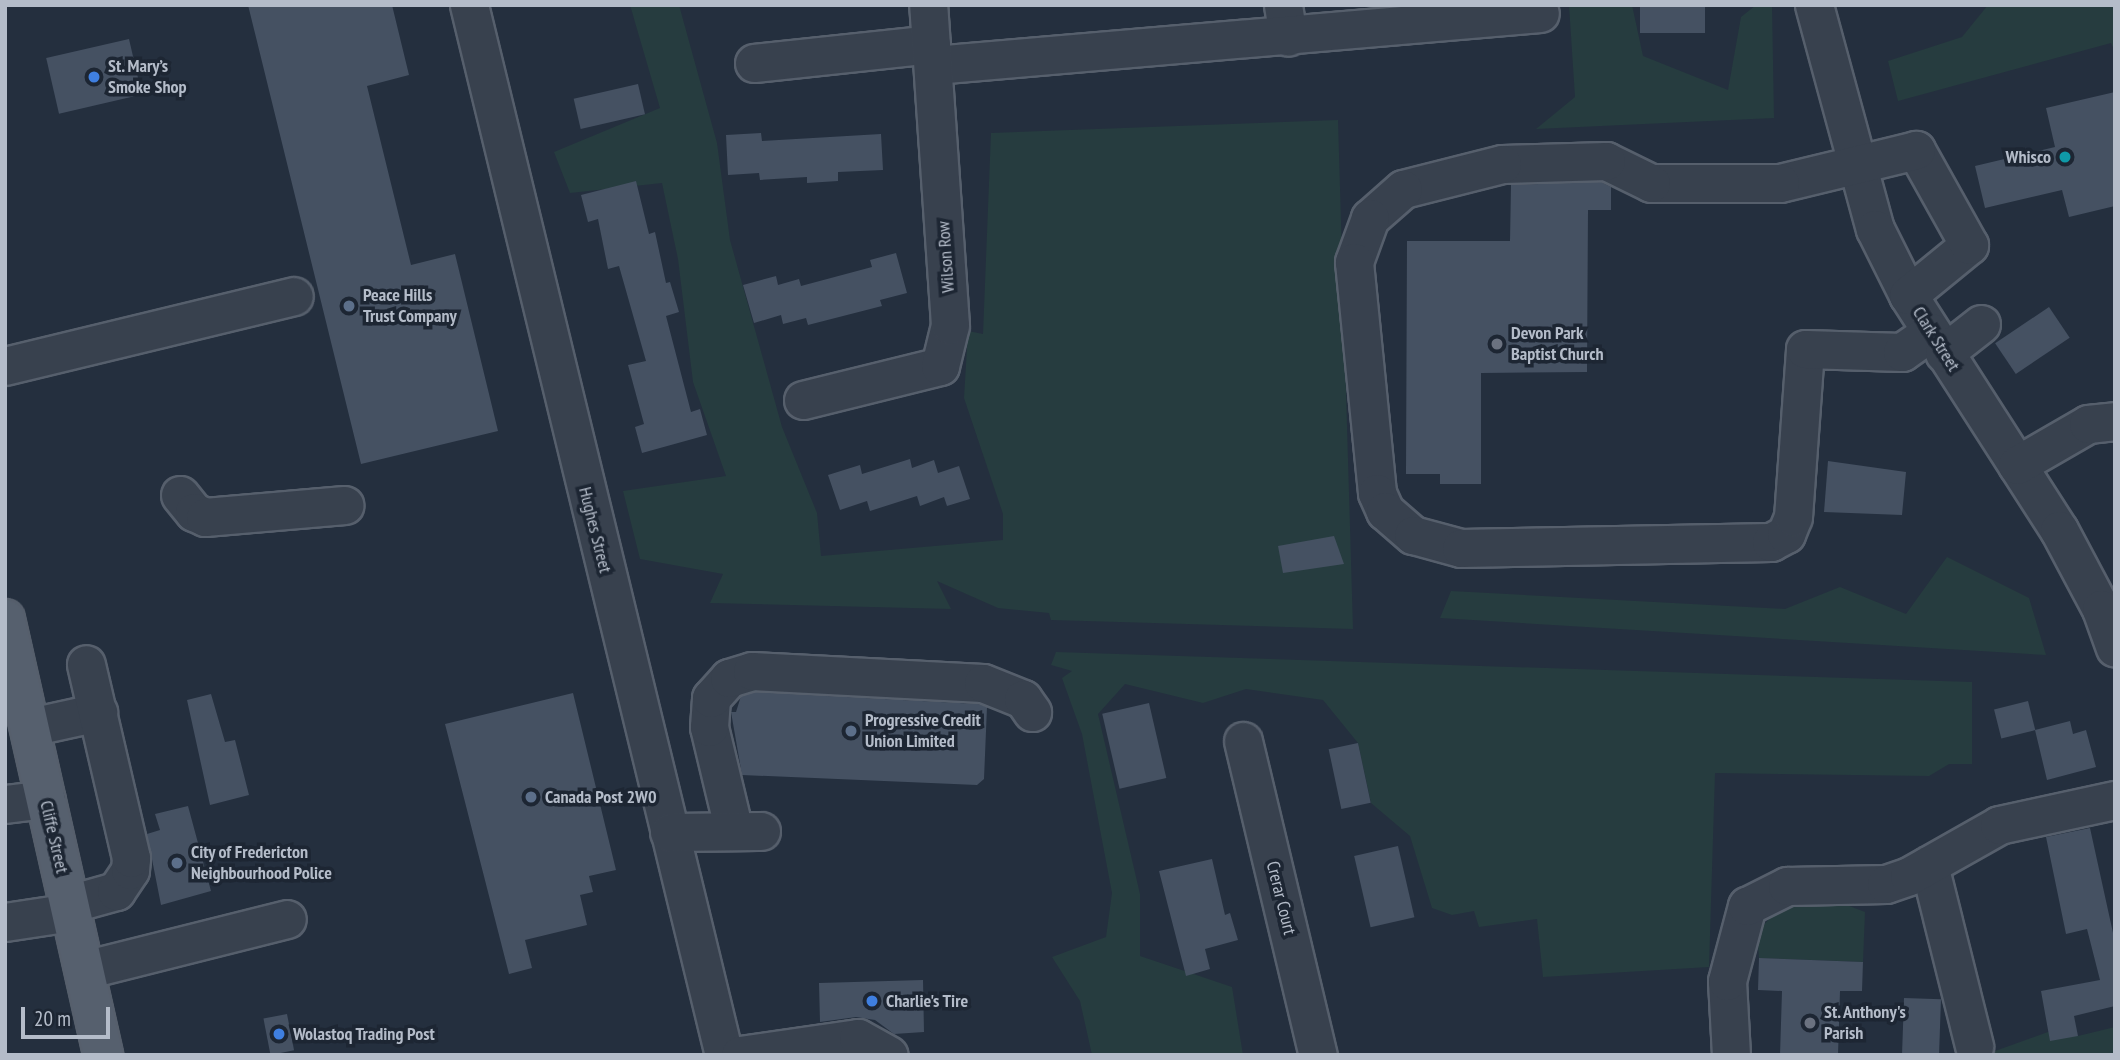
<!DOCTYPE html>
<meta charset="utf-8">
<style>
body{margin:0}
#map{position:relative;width:2120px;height:1060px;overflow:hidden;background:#242f3e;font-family:"PT Sans Narrow",sans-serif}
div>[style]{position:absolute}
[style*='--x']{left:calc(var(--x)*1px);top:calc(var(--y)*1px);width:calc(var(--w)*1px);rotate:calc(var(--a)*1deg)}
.green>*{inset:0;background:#263c3f}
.building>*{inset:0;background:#455162;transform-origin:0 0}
.roads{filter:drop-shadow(2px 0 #565f6c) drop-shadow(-2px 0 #565f6c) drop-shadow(0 2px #565f6c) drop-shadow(0 -2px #565f6c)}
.minor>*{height:37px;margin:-18.5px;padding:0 18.5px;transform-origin:18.5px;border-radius:18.5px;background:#38414e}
.major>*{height:38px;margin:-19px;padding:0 19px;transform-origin:19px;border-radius:19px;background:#56606e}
.dots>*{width:19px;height:19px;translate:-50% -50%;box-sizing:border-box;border:4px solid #1d2633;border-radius:50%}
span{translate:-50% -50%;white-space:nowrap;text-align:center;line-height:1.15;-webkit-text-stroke:7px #1d2633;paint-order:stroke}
.poi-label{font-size:18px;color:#b4bcc9;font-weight:700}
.left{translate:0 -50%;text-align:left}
.right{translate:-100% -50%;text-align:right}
.street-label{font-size:18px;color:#b4bcc9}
.frame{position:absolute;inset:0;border:7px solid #b4bcc9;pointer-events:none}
.scale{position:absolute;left:21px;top:1007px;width:89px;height:32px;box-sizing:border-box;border:4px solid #b4bcc9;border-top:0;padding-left:9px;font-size:21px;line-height:24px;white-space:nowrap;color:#b4bcc9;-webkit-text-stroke:5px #1d2633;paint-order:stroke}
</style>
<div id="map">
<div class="green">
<i style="clip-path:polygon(630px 5px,679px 5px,717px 143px,730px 240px,782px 427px,817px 513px,821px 556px,1003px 540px,1003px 514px,964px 398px,968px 331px,983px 334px,991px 133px,1338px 120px,1353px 629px,1051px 620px,1049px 613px,998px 608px,937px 581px,951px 609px,710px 603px,723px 574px,640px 559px,623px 491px,726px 476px,693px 382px,678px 259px,662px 183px,570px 193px,554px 152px,660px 108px)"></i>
<i style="clip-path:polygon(1569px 5px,1632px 5px,1643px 56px,1728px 90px,1741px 17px,1756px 5px,1772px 5px,1774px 118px,1536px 129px,1575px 97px)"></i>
<i style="clip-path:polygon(1988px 5px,2115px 5px,2115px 52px,2111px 43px,1898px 101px,1888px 61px,1962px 37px)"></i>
<i style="clip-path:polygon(1947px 557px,2029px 598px,2046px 655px,1440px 618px,1451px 591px,1785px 609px,1840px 587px,1906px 614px)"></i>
<i style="clip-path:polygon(1056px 652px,1972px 682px,1972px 764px,1949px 764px,1929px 776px,1715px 773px,1709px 967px,1543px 977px,1537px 919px,1479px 927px,1474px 911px,1452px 915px,1432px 908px,1410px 836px,1371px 803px,1358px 743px,1323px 700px,1246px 689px,1203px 703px,1125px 684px,1098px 714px,1140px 894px,1140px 956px,1232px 987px,1243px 1055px,1092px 1055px,1080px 1001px,1052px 957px,1106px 937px,1112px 893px,1082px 734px,1062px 678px,1072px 671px,1051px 665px)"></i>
<i style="clip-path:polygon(1831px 899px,1865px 912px,1863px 962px,1759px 958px,1757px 931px,1784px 905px)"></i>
<i style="clip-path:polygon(2115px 1027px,2115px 1055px,1984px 1055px,2048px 1032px,2078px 1036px)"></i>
</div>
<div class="building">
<i style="clip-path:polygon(248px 5px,392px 5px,409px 75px,367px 86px,411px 265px,455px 254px,498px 431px,361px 464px)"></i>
<i style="left:1640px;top:5px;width:65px;height:28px"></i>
<i style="left:129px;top:39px;width:57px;height:85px;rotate:77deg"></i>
<i style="left:638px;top:84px;width:31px;height:66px;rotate:77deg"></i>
<i style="clip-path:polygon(2115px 92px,2115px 206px,2069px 217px,2062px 190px,1985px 208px,1975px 166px,2055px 147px,2046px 108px)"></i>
<i style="clip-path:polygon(761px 133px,762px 141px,881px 134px,883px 170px,838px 172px,838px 181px,807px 183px,807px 177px,760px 180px,759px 173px,728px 175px,726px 135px)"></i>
<i style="clip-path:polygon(636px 181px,649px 234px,655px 232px,666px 283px,670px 282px,679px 312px,666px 316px,691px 412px,700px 409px,707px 435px,642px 453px,635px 427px,644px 424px,628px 365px,646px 361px,619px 266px,608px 269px,598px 219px,588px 222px,581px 195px)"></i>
<i style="clip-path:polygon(1601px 182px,1611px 187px,1611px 210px,1588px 210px,1587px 372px,1481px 373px,1481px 484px,1440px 484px,1440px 474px,1406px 474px,1407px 241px,1510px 241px,1511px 185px)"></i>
<i style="clip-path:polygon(896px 253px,907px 293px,880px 300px,882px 306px,808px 325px,806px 318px,783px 324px,781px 315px,754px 323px,743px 285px,776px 276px,778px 285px,799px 279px,801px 286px,872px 267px,870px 260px)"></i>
<i style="left:2049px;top:307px;width:37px;height:65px;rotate:56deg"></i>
<i style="clip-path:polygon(910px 459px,912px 468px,934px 460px,938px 473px,959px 466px,970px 499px,947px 506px,944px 497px,920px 506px,917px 496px,870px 511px,867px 501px,840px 510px,828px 475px,860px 465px,862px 474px)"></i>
<i style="clip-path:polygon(1828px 461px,1906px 472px,1902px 515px,1824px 512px)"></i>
<i style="clip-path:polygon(1334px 536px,1344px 564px,1283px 573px,1278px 546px)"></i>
<i style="clip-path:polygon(755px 692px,978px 704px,987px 707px,984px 779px,977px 785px,742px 775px,731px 712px,736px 712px,741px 696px)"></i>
<i style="clip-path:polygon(573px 693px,616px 870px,589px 876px,593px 892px,580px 895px,587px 925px,525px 940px,532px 968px,509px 974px,445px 724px)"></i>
<i style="clip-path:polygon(211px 694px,225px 742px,235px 740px,249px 795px,210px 805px,187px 700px)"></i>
<i style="left:2028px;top:701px;width:30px;height:35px;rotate:76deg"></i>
<i style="left:1149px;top:703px;width:77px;height:48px;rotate:77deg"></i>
<i style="clip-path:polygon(2070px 721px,2073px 734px,2086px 730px,2096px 767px,2047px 780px,2035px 730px)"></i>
<i style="left:1358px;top:743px;width:61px;height:30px;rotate:78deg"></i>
<i style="clip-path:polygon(188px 806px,211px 891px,161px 905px,147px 834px,160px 830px,155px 814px)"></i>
<i style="clip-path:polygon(2090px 828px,2115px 942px,2115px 1006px,2074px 1016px,2078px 1036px,2050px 1041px,2041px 991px,2100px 980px,2087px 929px,2066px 934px,2046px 837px)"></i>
<i style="left:1398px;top:846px;width:73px;height:45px;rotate:77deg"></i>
<i style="clip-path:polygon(1212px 859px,1225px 915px,1230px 913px,1238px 940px,1205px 949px,1210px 969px,1186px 976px,1159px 871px)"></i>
<i style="clip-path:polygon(1759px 958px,1863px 962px,1862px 991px,1840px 991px,1838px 1055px,1780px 1055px,1782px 991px,1758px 990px)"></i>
<i style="clip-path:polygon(923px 980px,924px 1032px,894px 1034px,875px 1020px,856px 1017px,820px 1022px,819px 983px)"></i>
<i style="left:1904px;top:998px;width:37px;height:57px;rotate:2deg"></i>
<i style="left:287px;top:1014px;width:37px;height:24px;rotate:79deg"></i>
</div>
<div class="roads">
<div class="minor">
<i style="--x:469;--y:5;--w:1081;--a:76.35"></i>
<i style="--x:1283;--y:5;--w:32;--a:81"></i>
<i style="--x:1814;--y:5;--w:232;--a:74.8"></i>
<i style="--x:1875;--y:229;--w:74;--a:63.4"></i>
<i style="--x:1908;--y:295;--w:279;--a:57.3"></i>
<i style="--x:2059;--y:530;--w:89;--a:62"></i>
<i style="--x:2101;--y:609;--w:41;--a:70.3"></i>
<i style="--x:754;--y:63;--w:178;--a:-6.1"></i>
<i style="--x:934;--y:65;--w:608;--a:-4.9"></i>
<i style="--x:1908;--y:295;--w:79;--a:-39.3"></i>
<i style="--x:1969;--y:245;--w:109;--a:-119.2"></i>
<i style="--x:1916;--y:150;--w:140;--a:166.4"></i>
<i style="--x:1780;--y:183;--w:129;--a:180"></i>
<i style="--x:1651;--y:183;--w:50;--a:-153.9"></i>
<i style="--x:1606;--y:161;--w:104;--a:178.3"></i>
<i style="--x:1502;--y:164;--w:102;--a:165.8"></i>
<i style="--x:1403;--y:189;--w:44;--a:138.7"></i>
<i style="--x:1370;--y:218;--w:47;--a:110"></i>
<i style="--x:1354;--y:262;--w:232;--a:84.3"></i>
<i style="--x:1377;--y:493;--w:20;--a:66"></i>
<i style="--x:1385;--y:511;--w:37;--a:41"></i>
<i style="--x:1413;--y:535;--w:50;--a:15.2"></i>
<i style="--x:1461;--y:548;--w:310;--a:-1.1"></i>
<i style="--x:1771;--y:542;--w:17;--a:-28"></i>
<i style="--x:1786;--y:534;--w:18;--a:-68"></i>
<i style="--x:1793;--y:517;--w:168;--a:-85.9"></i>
<i style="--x:1805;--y:349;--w:97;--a:1.8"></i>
<i style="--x:1902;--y:352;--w:35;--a:-35"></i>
<i style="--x:1944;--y:353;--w:47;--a:-38.1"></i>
<i style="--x:5;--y:366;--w:297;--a:-13.6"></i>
<i style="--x:803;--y:400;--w:141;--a:-13.9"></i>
<i style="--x:940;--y:366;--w:42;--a:-76.3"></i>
<i style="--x:950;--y:325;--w:321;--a:-93.9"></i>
<i style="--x:2017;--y:465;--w:82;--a:-30"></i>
<i style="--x:2088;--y:424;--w:27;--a:-6"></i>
<i style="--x:180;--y:495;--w:22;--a:51"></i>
<i style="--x:194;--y:512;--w:12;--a:24"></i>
<i style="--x:205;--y:517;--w:140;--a:-4.9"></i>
<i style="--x:30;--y:727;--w:70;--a:-12.4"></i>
<i style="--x:1243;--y:741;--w:323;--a:76.6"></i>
<i style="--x:5;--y:804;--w:41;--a:-7"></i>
<i style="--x:734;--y:831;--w:107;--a:-103.5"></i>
<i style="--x:709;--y:727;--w:29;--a:-86"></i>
<i style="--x:711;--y:698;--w:27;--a:-48"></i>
<i style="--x:729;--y:678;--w:24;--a:-17"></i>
<i style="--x:752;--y:671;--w:231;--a:3"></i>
<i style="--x:983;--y:683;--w:43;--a:21.8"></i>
<i style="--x:1023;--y:699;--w:16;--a:55"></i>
<i style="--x:669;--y:832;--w:92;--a:-0.6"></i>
<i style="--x:1929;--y:865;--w:187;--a:76"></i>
<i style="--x:69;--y:904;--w:49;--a:-15.5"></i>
<i style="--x:116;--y:891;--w:25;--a:-56"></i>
<i style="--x:130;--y:870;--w:12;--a:-85"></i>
<i style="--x:131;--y:858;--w:199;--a:-103.1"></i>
<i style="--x:5;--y:922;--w:67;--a:-8.6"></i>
<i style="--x:84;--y:970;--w:209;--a:-14.1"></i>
<i style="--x:740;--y:1055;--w:119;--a:-8.2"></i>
<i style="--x:858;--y:1038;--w:35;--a:29"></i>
<i style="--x:1731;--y:1055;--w:74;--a:-93.1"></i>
<i style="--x:1727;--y:981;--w:78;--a:-75.1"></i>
<i style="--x:1747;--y:906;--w:45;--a:-26.6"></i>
<i style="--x:1787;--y:886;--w:99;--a:-1.2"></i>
<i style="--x:1886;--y:884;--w:24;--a:-19"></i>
<i style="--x:1909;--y:876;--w:103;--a:-29.5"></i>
<i style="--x:1999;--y:825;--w:119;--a:-12.2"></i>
</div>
<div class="major">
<i style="--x:5;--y:619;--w:447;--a:77.3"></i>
</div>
</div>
<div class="dots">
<i style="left:94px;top:77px;background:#3f7fe0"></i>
<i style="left:2065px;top:157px;background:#0f9aa8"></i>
<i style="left:349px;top:306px;background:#5c6f8a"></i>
<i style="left:1497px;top:344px;background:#6b7280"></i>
<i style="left:851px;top:731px;background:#5c6f8a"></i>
<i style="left:531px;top:797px;background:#5c6f8a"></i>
<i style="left:177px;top:863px;background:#5c6f8a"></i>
<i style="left:872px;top:1001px;background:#3f7fe0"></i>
<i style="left:1810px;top:1023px;background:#6b7280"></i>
<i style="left:279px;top:1034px;background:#3f7fe0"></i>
</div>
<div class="poi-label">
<span class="left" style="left:108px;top:77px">St. Mary’s<br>Smoke Shop</span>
<span class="right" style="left:2051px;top:157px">Whisco</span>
<span class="left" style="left:363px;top:306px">Peace Hills<br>Trust Company</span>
<span class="left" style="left:1511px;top:344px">Devon Park<br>Baptist Church</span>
<span class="left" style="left:865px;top:731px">Progressive Credit<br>Union Limited</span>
<span class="left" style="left:545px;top:797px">Canada Post 2W0</span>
<span class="left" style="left:191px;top:863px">City of Fredericton<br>Neighbourhood Police</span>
<span class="left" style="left:886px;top:1001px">Charlie's Tire</span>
<span class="left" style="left:1824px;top:1023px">St. Anthony's<br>Parish</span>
<span class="left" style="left:293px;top:1034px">Wolastoq Trading Post</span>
</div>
<div class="street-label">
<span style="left:946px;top:257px;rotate:-94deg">Wilson Row</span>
<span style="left:1936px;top:339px;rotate:58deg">Clark Street</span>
<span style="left:595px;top:530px;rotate:76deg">Hughes Street</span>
<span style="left:54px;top:837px;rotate:77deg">Cliffe Street</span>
<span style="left:1281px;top:898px;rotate:76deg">Crerar Court</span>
</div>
<div class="frame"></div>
<div class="scale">20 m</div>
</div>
